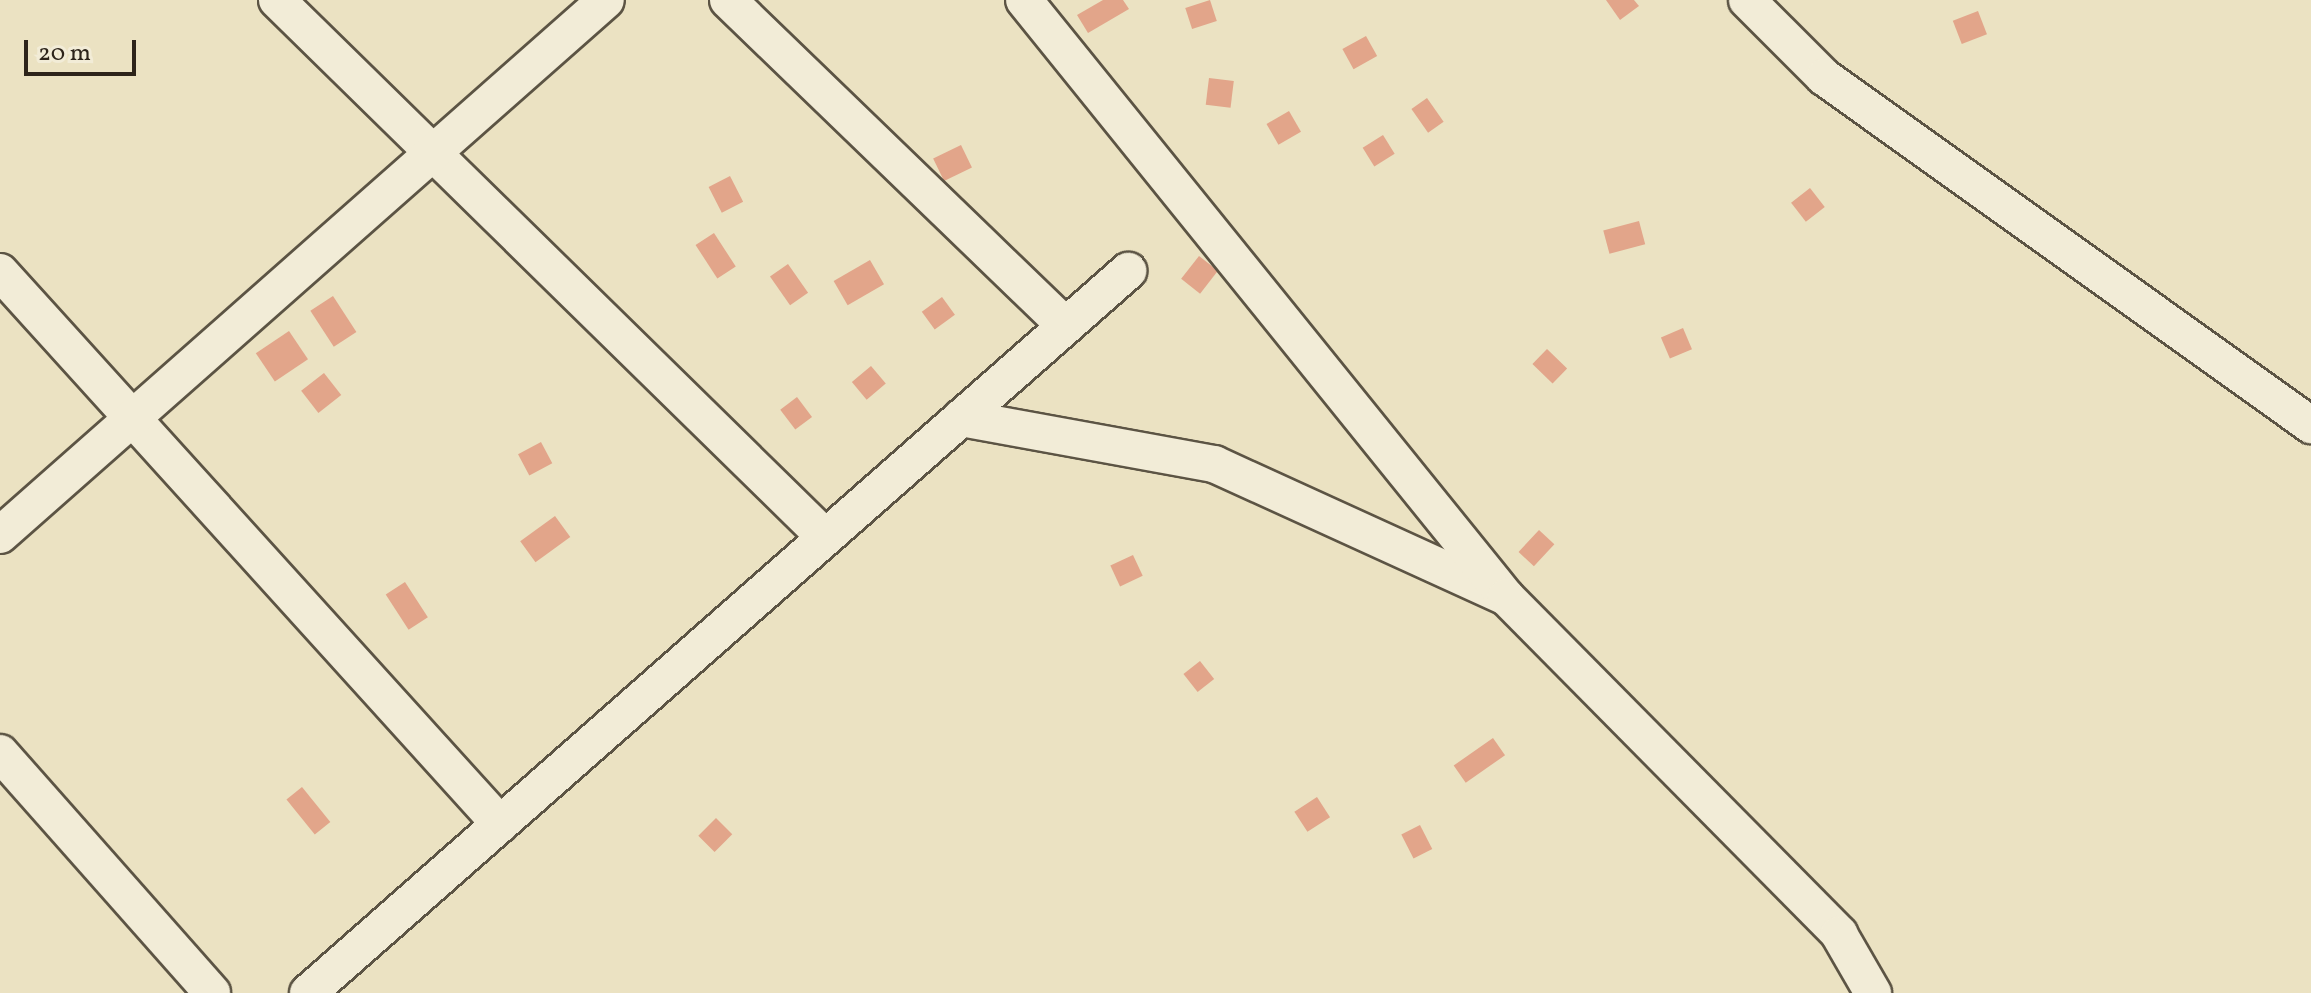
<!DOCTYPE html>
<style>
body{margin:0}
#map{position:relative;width:2311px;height:993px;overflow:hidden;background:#ebe2c2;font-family:Vollkorn,serif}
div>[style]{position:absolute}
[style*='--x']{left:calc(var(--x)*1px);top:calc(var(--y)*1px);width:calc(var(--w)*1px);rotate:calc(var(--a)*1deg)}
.building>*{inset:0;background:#e2a58a;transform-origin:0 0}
.roads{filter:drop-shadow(2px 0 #5c5444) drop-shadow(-2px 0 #5c5444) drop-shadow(0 2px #5c5444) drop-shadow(0 -2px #5c5444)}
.street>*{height:36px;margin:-18px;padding:0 18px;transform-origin:18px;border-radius:18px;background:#f2ecd7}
span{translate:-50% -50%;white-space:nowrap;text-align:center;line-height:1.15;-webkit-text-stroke:6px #f2ecd7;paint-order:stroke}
.scale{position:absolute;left:24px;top:40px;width:112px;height:36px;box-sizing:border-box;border:4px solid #2d241a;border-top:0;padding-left:10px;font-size:24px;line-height:28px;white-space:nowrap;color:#2d241a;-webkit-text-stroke:6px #f2ecd7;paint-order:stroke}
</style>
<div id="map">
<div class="building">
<i style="clip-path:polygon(1103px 0,1123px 0,1129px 9px,1088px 33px,1077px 15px)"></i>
<i style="left:1210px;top:0;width:22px;height:26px;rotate:72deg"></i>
<i style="clip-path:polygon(1606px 0,1634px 0,1639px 6px,1620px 20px)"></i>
<i style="left:1978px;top:11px;width:25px;height:27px;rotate:69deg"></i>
<i style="left:1366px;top:36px;width:23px;height:27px;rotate:61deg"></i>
<i style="left:1209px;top:78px;width:25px;height:27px;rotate:7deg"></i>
<i style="left:1427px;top:98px;width:29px;height:19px;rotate:55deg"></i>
<i style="left:1289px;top:111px;width:24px;height:26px;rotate:60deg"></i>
<i style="left:1383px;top:135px;width:22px;height:24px;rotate:58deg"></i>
<i style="left:961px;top:145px;width:25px;height:31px;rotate:64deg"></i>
<i style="left:730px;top:176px;width:29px;height:24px;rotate:63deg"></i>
<i style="left:1810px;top:188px;width:24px;height:24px;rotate:52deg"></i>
<i style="left:1639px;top:221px;width:24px;height:37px;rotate:75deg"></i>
<i style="left:714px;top:233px;width:40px;height:22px;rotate:57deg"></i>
<i style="left:1199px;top:256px;width:24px;height:29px;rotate:38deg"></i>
<i style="left:870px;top:260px;width:28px;height:42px;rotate:60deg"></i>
<i style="left:788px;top:264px;width:35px;height:22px;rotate:55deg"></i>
<i style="left:333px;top:296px;width:43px;height:27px;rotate:57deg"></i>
<i style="left:942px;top:297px;width:22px;height:25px;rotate:54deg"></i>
<i style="left:1683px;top:328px;width:23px;height:24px;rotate:67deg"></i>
<i style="left:289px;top:331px;width:34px;height:40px;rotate:56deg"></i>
<i style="left:1547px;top:349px;width:28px;height:21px;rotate:44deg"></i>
<i style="left:871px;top:366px;width:23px;height:25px;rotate:50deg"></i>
<i style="left:324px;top:373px;width:28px;height:29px;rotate:52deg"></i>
<i style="left:797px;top:397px;width:25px;height:21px;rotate:53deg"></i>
<i style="left:541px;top:442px;width:24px;height:26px;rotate:62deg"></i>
<i style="left:555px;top:516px;width:26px;height:43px;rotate:54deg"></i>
<i style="left:1539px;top:530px;width:21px;height:30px;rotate:43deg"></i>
<i style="left:1133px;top:555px;width:23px;height:25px;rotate:65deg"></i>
<i style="left:405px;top:582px;width:42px;height:23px;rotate:57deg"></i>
<i style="left:1200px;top:661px;width:23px;height:21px;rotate:52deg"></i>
<i style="left:1493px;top:738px;width:21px;height:48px;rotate:55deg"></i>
<i style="left:302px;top:787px;width:45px;height:20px;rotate:51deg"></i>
<i style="left:1317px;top:797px;width:24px;height:27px;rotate:57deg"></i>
<i style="left:716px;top:818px;width:23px;height:25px;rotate:45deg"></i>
<i style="left:1420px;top:825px;width:27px;height:21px;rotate:63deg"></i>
</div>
<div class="roads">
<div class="street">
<i style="--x:277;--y:0;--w:767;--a:44.42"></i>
<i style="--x:728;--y:0;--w:469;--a:44"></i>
<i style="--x:1747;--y:0;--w:109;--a:45"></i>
<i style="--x:1824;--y:77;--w:599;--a:35.55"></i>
<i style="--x:0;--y:272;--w:745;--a:47.83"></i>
<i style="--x:961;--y:418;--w:257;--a:10.3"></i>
<i style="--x:1214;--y:464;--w:321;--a:24.5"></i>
<i style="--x:1506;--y:597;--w:767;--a:-128.92"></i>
<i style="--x:0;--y:535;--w:808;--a:-41.44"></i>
<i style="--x:1506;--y:597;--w:474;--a:45.3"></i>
<i style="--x:1839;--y:934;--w:68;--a:60"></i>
<i style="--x:0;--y:753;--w:320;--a:48.5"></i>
<i style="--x:308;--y:993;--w:1093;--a:-41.36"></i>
</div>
</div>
<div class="scale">20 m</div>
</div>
